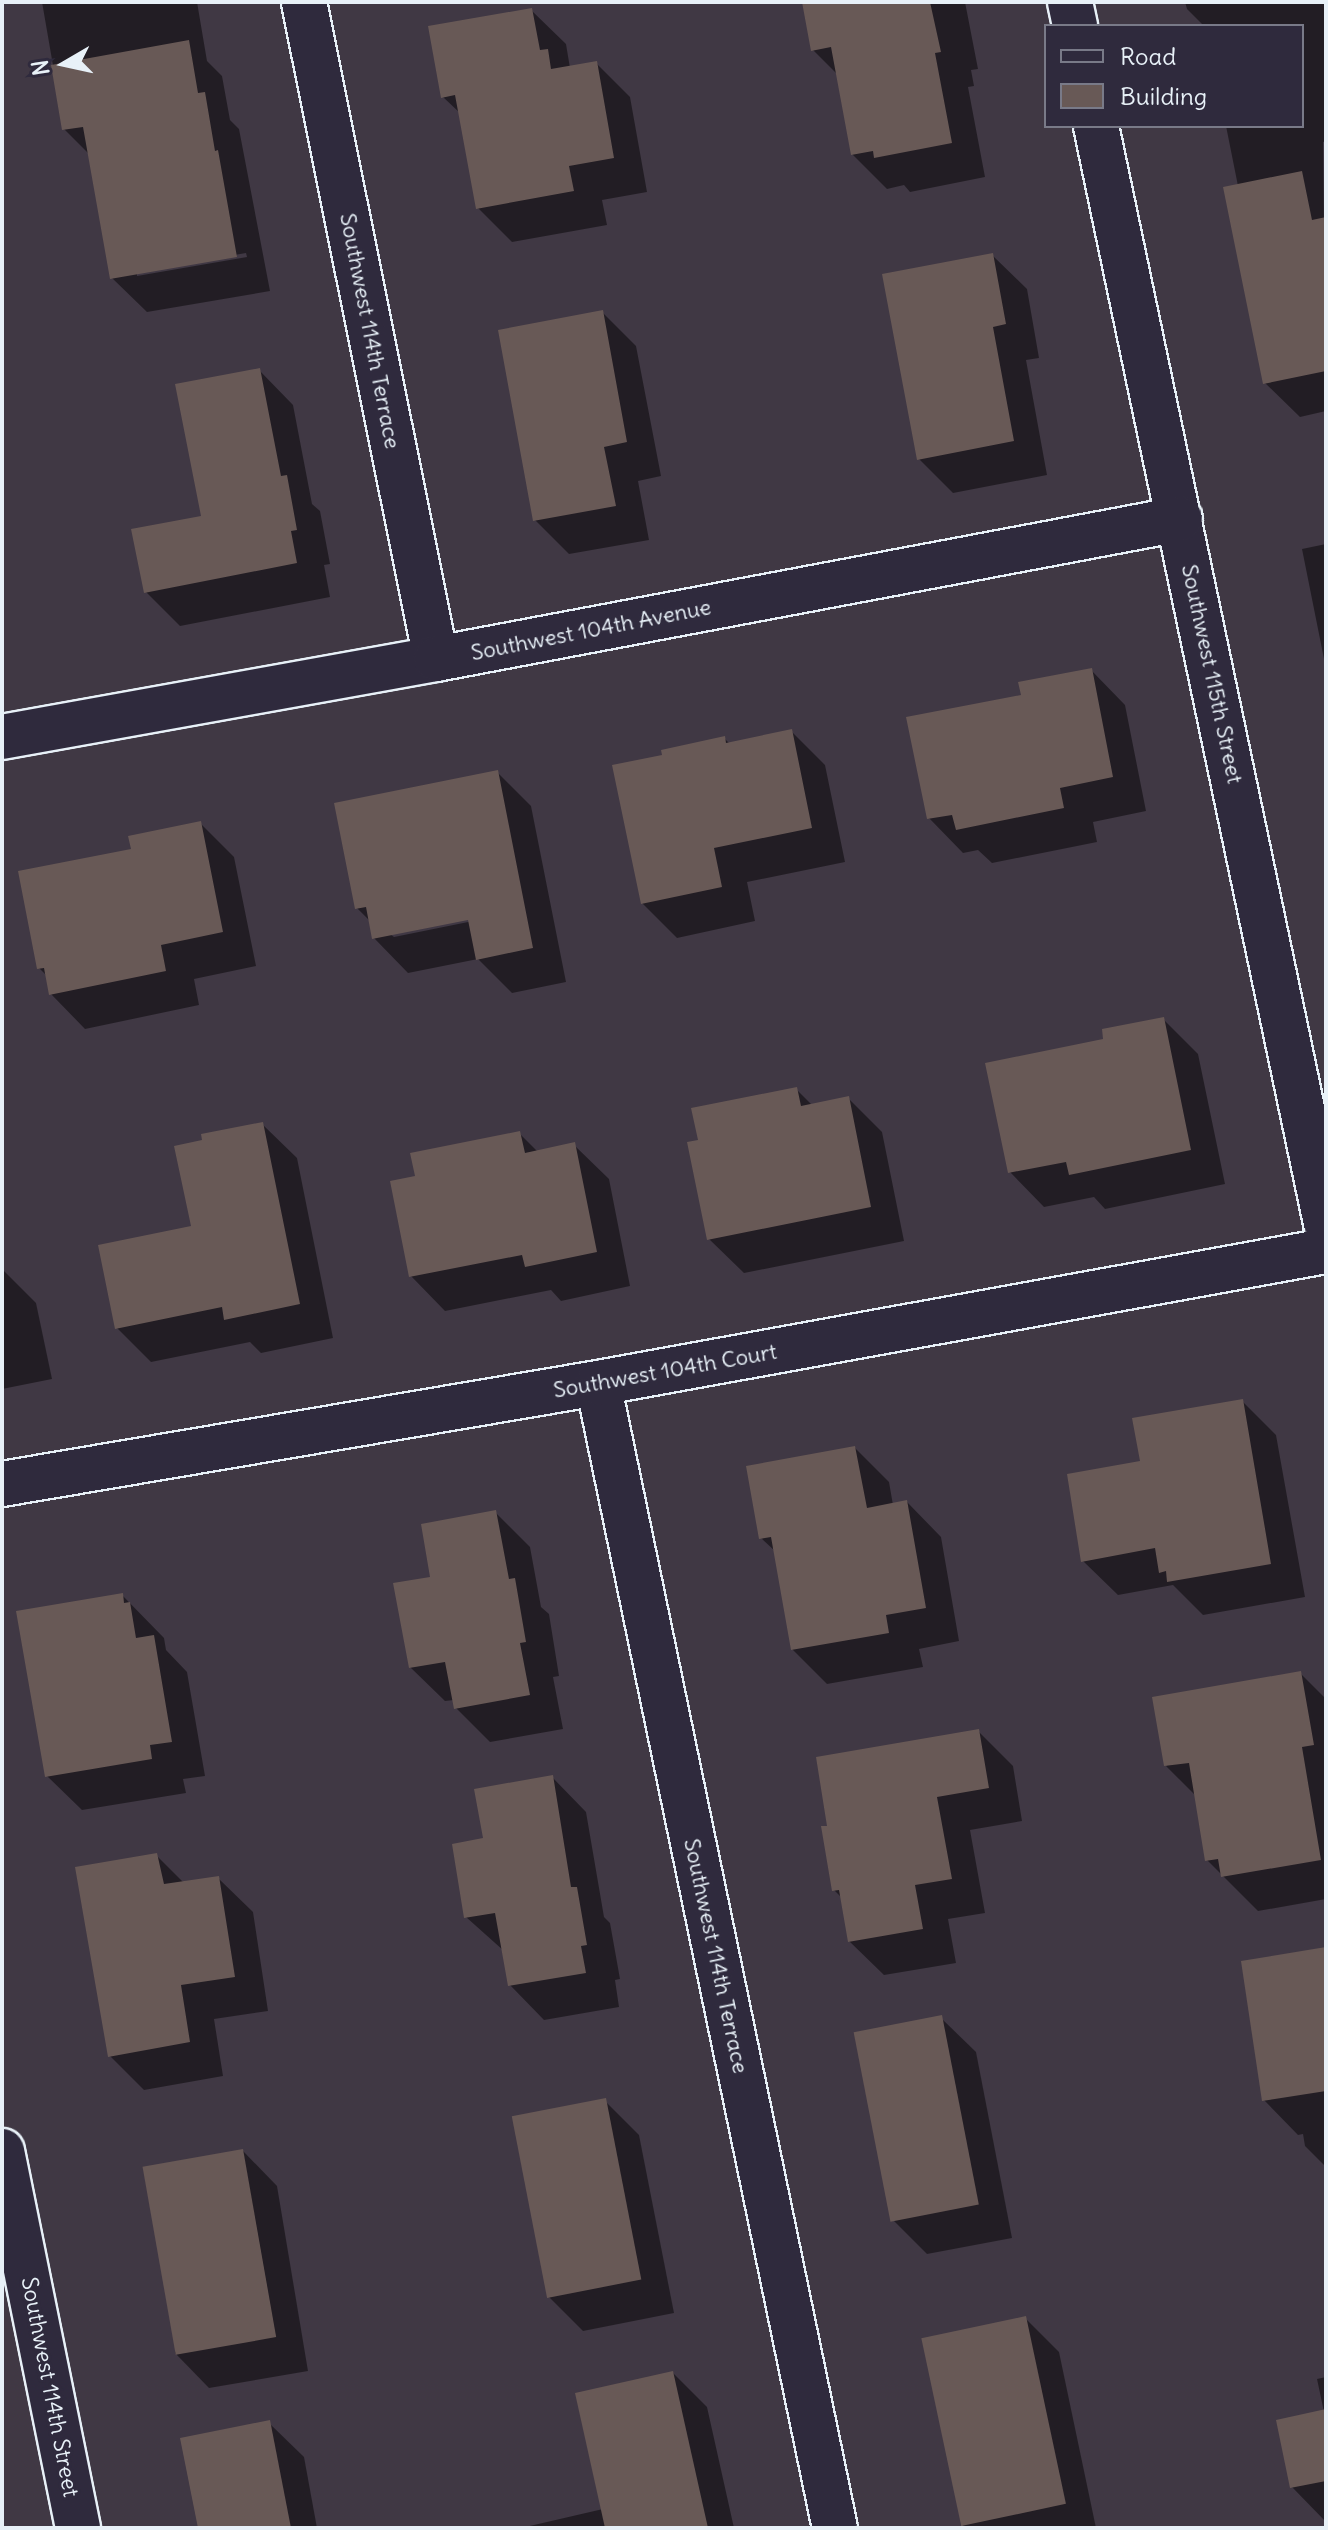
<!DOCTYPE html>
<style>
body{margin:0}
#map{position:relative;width:1328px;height:2530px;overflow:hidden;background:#403844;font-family:Delius,sans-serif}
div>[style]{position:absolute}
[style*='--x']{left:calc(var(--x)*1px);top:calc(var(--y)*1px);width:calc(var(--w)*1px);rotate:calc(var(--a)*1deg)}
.shadow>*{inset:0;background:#0007}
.building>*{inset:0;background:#685956;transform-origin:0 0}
.roads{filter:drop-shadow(2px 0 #e8f1f8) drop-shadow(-2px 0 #e8f1f8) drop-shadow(0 2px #e8f1f8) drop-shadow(0 -2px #e8f1f8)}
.minor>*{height:44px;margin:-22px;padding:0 22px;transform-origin:22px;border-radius:22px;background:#2f2a3d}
span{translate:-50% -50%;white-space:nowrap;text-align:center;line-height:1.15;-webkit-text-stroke:6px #2f2a3d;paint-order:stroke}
.street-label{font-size:22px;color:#e8f1f8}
.frame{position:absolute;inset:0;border:4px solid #e8f1f8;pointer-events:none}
.legend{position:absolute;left:1044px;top:24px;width:260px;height:104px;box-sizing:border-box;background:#2f2a3d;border:2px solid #797a88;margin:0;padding:10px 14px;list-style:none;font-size:24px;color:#e8f1f8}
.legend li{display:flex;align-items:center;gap:16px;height:40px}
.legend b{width:40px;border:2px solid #797a88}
.north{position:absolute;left:24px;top:24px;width:80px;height:80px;-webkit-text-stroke:6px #2f2a3d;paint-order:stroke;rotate:261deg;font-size:22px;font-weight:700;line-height:32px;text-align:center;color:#e8f1f8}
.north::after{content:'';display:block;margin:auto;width:28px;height:36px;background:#e8f1f8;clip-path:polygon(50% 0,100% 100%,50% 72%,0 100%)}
</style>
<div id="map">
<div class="shadow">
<i style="clip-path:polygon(evenodd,42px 2px,197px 2px,207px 61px,222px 76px,230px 120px,239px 129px,270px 291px,147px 312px,112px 278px,90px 155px,64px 129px,42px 2px,246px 253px,247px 257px,137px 276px,137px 272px,246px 253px)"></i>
<i style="clip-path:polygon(804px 2px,965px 2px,978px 69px,971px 70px,974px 86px,968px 87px,985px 177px,910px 192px,904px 185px,887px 189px,852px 154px,838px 75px,813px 50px)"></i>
<i style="clip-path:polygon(1185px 2px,1326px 2px,1326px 141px,1323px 142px,1326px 411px,1300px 417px,1265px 383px,1238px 186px,1226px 126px,1302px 126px,1302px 26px,1204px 26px,1187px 9px)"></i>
<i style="clip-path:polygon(531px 10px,566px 44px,570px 68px,596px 63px,630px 97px,647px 192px,602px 200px,607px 225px,512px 242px,478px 208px,461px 114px,443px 97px)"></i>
<i style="clip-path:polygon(992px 255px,1027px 289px,1039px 358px,1026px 360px,1047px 475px,953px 493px,919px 459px)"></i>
<i style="clip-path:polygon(602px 312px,636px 346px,661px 476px,638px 481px,649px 540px,569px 554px,535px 520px)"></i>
<i style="clip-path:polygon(259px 370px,293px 405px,312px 504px,320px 511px,330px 564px,324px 565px,330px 597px,180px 626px,146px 592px,203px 517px)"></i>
<i style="clip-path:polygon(1326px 544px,1326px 669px,1302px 549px)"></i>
<i style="clip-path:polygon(1091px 670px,1125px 705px,1146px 811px,1093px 822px,1097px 842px,992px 863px,978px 850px,963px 853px,929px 818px,1023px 697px)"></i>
<i style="clip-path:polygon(791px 731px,825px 765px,845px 862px,747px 882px,755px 921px,677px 938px,642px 903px,665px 757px,724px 738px,730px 744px)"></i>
<i style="clip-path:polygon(evenodd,497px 772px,531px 806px,566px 982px,512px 993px,478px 959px,408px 973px,374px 938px,371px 922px,357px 908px,497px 772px,477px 916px,478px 920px,394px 937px,390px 934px,477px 916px)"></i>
<i style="clip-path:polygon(200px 823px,234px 857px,256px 966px,194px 979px,199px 1005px,85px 1029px,51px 994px,47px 976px,39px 968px,133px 851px)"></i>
<i style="clip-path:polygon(1163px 1019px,1198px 1054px,1225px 1184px,1105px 1209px,1094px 1197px,1044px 1207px,1010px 1172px,1105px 1041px)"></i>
<i style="clip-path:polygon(796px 1089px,812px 1105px,848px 1098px,882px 1132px,904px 1241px,744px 1273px,709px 1239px,700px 1142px)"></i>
<i style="clip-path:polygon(262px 1124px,297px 1158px,333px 1338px,261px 1353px,250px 1342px,151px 1362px,117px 1328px,193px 1228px)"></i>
<i style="clip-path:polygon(520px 1134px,538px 1152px,574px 1145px,609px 1179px,630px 1286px,561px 1301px,551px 1290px,445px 1311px,411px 1276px,417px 1178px)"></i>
<i style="clip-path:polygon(2px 1269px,36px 1303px,52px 1379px,2px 1389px)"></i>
<i style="clip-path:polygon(1242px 1401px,1276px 1435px,1305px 1597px,1203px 1615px,1173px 1585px,1118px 1595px,1083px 1561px,1142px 1463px)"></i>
<i style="clip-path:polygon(855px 1448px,889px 1482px,893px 1505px,907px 1502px,941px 1537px,959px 1641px,919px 1649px,923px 1667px,827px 1684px,792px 1649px,776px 1552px,761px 1538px)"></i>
<i style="clip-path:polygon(495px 1512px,530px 1547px,541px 1607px,549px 1614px,559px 1676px,553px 1677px,563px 1729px,490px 1742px,456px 1708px,454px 1700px,445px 1701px,410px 1667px,433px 1578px)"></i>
<i style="clip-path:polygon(122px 1595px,164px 1638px,166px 1650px,187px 1672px,205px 1776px,183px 1779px,186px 1793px,82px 1810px,47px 1776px)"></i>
<i style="clip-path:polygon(1301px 1674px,1326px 1699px,1326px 1899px,1258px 1911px,1207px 1860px,1196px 1796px,1166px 1766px)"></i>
<i style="clip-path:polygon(978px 1731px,1013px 1766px,1022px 1821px,970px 1830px,985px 1913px,948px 1919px,956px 1963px,884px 1975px,849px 1941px,842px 1898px,834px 1890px,830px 1827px)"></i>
<i style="clip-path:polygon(552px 1777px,586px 1812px,604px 1917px,610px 1923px,620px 1979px,615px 1980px,619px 2007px,544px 2020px,510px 1985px,504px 1951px,466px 1917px,485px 1840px)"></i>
<i style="clip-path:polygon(157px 1856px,184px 1883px,218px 1878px,253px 1912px,268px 2011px,214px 2019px,223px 2076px,144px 2090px,110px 2056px)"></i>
<i style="clip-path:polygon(1326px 1949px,1326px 2167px,1305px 2146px,1303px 2134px,1298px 2135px,1264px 2100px)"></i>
<i style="clip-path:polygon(941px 2018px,976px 2052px,1012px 2238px,927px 2254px,893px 2220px)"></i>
<i style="clip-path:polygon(605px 2101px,639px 2135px,674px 2313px,583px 2331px,549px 2297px)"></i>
<i style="clip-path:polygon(243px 2151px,277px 2186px,308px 2371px,209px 2388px,175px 2353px)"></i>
<i style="clip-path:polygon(1025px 2318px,1059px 2352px,1096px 2528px,963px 2526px)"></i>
<i style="clip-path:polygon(673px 2373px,707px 2407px,734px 2528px,521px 2528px,603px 2509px)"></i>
<i style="clip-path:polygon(1326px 2377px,1326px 2522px,1292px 2487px,1324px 2412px,1317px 2379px)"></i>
<i style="clip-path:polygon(269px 2423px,304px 2457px,317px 2528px,200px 2528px)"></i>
</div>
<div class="building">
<i style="clip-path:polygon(802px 2px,930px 2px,941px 52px,935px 53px,952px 143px,874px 158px,873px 151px,851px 155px,831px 47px,811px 51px)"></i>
<i style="clip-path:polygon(532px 8px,540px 50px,548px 49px,551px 69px,597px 61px,614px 158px,569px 166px,574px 191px,476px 209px,455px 95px,441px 98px,428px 26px)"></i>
<i style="clip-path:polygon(189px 40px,198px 93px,205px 92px,215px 151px,218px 150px,237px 257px,110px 279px,83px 127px,62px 130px,51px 65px)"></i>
<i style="clip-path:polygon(1302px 171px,1312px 220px,1326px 217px,1326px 371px,1263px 384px,1223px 187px)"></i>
<i style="clip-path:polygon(993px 253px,1006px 324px,993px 327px,1014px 441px,917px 460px,882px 274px)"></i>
<i style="clip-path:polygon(603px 310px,627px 442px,604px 447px,616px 506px,533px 521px,498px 330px)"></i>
<i style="clip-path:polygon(260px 368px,281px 476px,287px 475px,297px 530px,291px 531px,297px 563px,144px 593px,131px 529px,201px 516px,175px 384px)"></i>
<i style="clip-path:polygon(1092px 668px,1113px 777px,1060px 788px,1064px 808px,956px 830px,952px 815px,927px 819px,906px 717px,1021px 695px,1018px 682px)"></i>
<i style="clip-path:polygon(792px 729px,812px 828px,714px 848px,722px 887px,641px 904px,612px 765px,662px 755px,661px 750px,725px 736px,726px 743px)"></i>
<i style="clip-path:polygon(498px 770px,533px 948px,476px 960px,468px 920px,372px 939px,366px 907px,355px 909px,334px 803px)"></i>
<i style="clip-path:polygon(201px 821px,223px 932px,161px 945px,166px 971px,49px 995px,44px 968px,37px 969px,18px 871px,131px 849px,128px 836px)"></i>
<i style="clip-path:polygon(1164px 1017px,1191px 1150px,1069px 1175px,1066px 1162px,1008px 1173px,985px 1063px,1103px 1039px,1102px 1029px)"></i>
<i style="clip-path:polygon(797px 1087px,801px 1106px,849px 1096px,871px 1207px,707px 1240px,687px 1142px,698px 1140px,691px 1108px)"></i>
<i style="clip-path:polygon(263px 1122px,300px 1304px,224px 1320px,222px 1307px,115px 1329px,98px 1245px,191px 1226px,174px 1146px,202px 1140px,201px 1134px)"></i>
<i style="clip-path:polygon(520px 1131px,525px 1153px,575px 1142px,597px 1252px,525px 1267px,522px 1255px,409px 1277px,390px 1181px,415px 1176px,410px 1153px)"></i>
<i style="clip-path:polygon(1243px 1399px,1271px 1564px,1167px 1582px,1166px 1571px,1159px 1573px,1155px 1548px,1081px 1562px,1067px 1474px,1140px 1461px,1132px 1418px)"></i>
<i style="clip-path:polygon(855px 1446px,867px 1508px,907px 1500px,926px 1608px,886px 1615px,889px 1633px,791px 1650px,771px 1537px,759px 1539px,746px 1466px)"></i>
<i style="clip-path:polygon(496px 1510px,509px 1579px,515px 1578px,526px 1642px,520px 1643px,530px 1695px,454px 1709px,445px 1662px,409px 1668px,393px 1583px,430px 1577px,421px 1524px)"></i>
<i style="clip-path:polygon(123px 1593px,124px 1603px,130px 1602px,136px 1638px,154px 1635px,172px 1742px,150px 1745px,152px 1759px,45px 1777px,16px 1611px)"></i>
<i style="clip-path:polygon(1301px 1671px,1314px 1745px,1302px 1747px,1321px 1860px,1221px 1877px,1218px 1859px,1205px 1861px,1189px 1763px,1164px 1766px,1152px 1697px)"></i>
<i style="clip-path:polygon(979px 1729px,989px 1788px,937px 1797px,952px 1879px,915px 1885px,923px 1929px,848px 1942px,839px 1890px,832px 1891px,821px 1826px,827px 1826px,816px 1757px)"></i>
<i style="clip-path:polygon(553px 1775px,571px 1887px,577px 1887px,587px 1945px,581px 1946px,586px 1973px,508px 1986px,495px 1913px,464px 1918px,452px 1844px,483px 1838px,474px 1789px)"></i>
<i style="clip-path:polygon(157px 1853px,164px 1884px,219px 1876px,235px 1977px,181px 1985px,190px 2042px,108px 2057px,75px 1867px)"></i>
<i style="clip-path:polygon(1326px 1947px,1326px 2091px,1262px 2101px,1241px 1961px)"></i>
<i style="left:942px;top:2015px;width:193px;height:90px;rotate:79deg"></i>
<i style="left:606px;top:2098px;width:185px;height:96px;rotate:79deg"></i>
<i style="left:243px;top:2149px;width:191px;height:102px;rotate:80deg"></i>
<i style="left:1026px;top:2316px;width:192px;height:107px;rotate:78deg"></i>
<i style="clip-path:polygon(673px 2371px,708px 2528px,605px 2528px,575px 2393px)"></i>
<i style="clip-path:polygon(1326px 2409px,1326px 2481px,1290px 2488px,1276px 2420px)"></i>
<i style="clip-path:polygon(270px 2420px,291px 2528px,198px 2528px,180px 2438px)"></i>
</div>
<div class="roads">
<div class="minor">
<i style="--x:304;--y:2;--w:670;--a:78.64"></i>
<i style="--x:1070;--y:2;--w:25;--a:78"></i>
<i style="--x:1096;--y:126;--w:1121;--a:78.16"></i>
<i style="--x:2;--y:737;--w:441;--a:-10.2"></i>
<i style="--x:436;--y:659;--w:757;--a:-10.66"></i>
<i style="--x:598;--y:1383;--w:1169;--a:78.31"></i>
<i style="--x:2;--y:1484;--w:604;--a:-9.62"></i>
<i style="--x:598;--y:1383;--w:740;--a:-10.28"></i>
<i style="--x:2;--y:2151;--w:385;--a:78.6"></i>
</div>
</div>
<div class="street-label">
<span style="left:370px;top:331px;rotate:79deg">Southwest 114th Terrace</span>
<span style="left:591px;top:630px;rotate:-11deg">Southwest 104th Avenue</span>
<span style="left:1212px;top:674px;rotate:78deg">Southwest 115th Street</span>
<span style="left:665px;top:1371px;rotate:-10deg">Southwest 104th Court</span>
<span style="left:716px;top:1956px;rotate:78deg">Southwest 114th Terrace</span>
<span style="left:50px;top:2387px;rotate:79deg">Southwest 114th Street</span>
</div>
<div class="frame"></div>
<ul class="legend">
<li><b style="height:10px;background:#2f2a3d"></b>Road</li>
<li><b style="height:22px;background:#685956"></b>Building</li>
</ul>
<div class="north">N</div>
</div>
